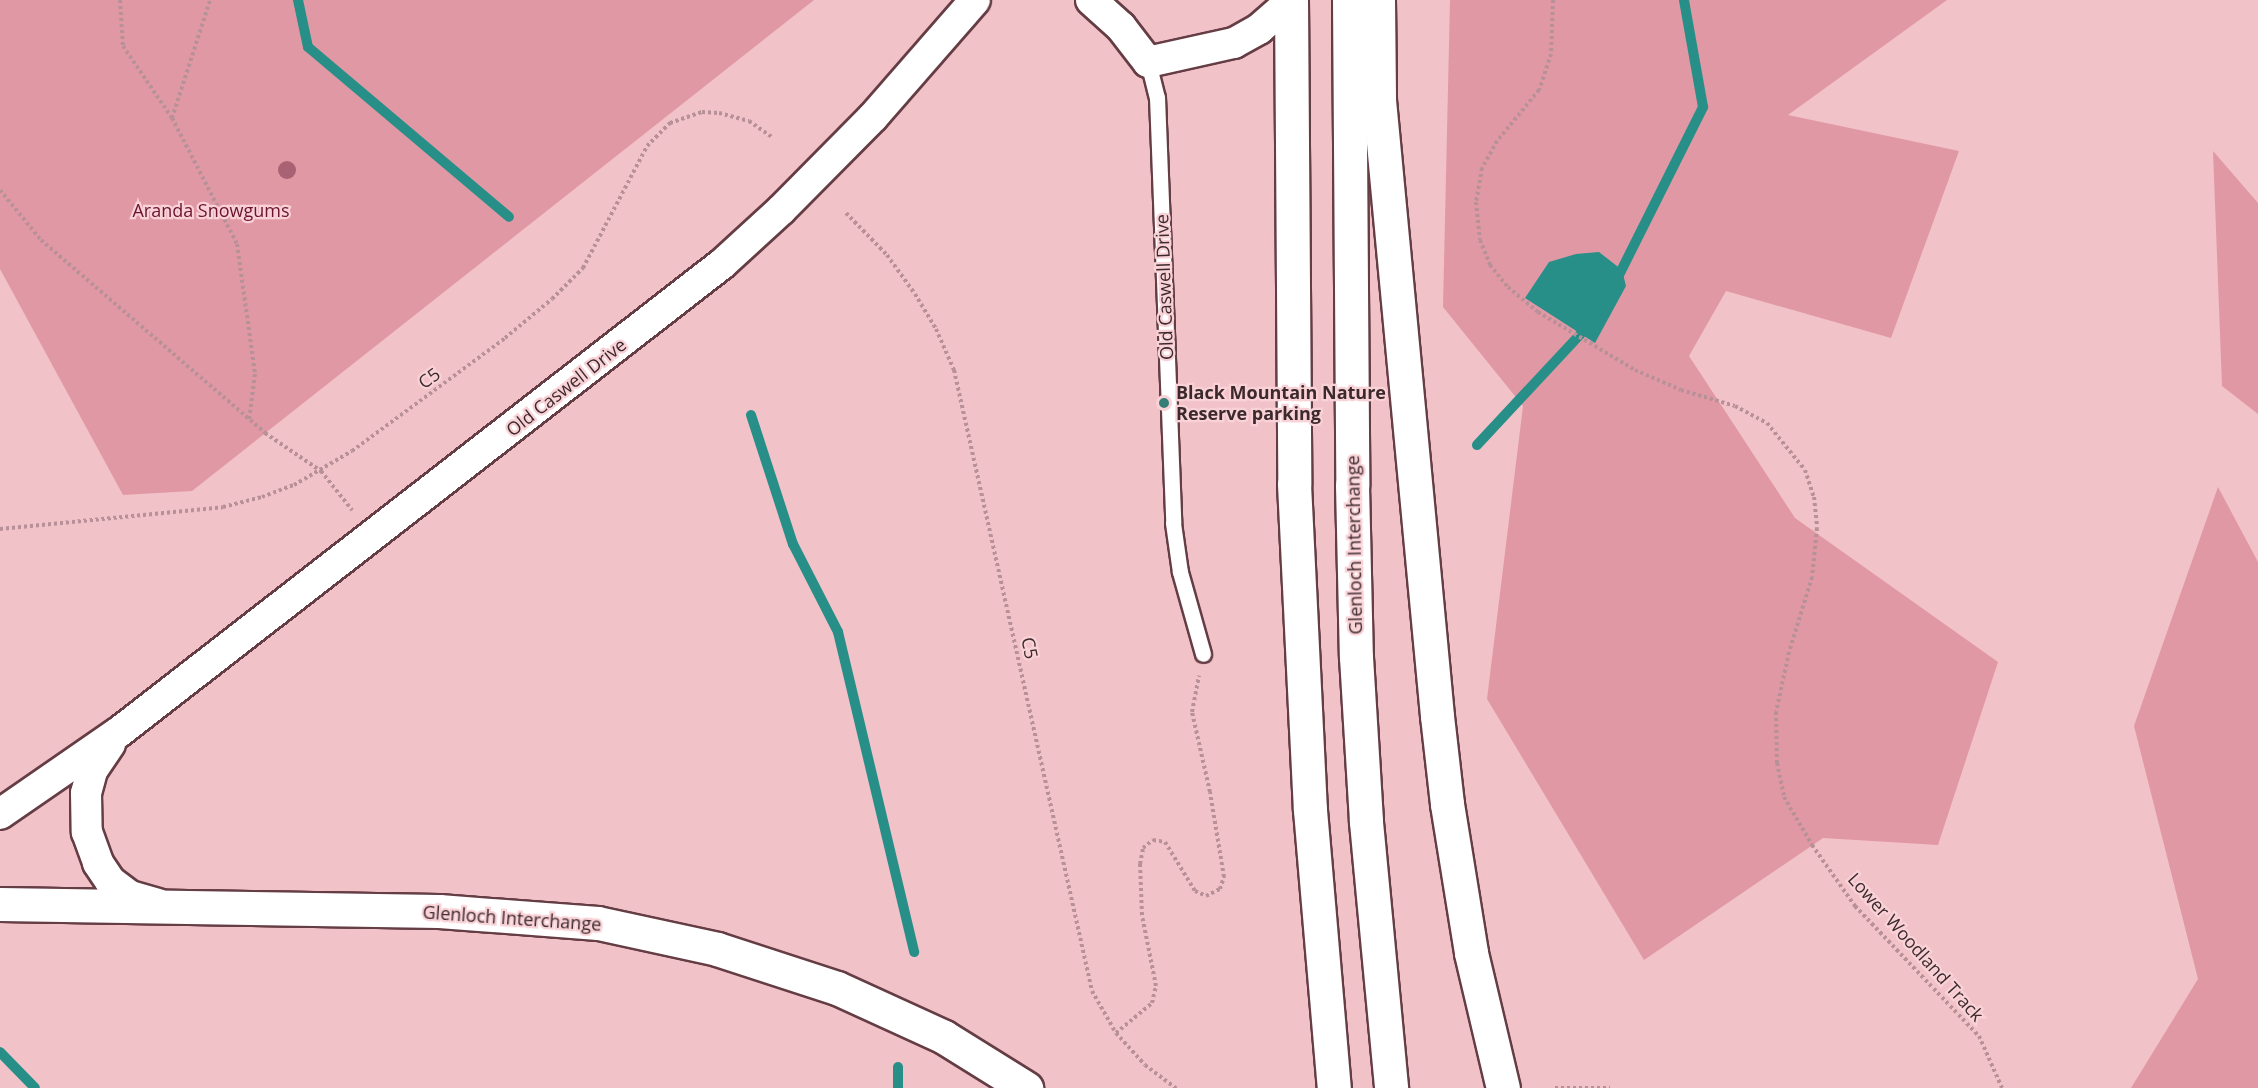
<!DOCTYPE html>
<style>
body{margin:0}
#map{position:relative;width:2258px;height:1088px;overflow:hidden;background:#f2c2c9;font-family:"Open Sans",sans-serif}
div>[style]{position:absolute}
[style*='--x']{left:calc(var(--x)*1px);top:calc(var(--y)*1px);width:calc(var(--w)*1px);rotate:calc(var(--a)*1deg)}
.green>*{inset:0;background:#e198a5}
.water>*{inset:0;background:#288f88}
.stream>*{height:10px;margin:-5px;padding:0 5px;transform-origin:5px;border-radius:5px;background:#288f88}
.path>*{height:4px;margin-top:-2px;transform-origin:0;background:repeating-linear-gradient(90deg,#b79197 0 3px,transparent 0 6px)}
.roads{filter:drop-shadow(2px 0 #653d44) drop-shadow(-2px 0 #653d44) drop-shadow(0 2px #653d44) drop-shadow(0 -2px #653d44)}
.lane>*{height:15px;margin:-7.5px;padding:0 7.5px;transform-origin:7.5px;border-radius:7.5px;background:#fff}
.street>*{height:30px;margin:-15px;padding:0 15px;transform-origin:15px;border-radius:15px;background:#fff}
.highway>*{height:33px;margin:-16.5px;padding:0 16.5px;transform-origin:16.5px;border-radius:16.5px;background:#fff}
.trees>*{width:18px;height:18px;margin:-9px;border-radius:50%;background:#a86274}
.dots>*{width:16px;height:16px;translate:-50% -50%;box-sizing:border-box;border:3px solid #f9d2d7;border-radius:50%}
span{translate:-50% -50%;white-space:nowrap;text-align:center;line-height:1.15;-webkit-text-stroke:4.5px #f9d2d7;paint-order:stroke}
.park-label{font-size:18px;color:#6b132f}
.street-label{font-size:18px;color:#3b292c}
.poi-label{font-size:18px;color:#3b292c;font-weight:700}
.left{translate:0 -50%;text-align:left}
</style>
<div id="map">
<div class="green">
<i style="clip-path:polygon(0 0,814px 0,192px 491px,123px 495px,0 269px)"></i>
<i style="clip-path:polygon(1450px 0,1947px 0,1788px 115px,1959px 151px,1891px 338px,1726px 291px,1689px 356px,1795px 518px,1998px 662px,1938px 845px,1823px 838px,1644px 960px,1487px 699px,1523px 406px,1443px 307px)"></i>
<i style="clip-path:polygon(2213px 151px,2258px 203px,2258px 414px,2222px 386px)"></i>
<i style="clip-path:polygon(2218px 487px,2258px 562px,2258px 1088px,2131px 1088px,2198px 979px,2134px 726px)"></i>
</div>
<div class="water">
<i style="clip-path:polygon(1599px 252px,1622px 270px,1626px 286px,1595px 343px,1525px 298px,1549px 262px,1576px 254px)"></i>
</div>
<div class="stream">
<i style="--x:298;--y:0;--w:48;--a:78"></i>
<i style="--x:308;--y:47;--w:263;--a:40.2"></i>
<i style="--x:1615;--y:283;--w:197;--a:-63.4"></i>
<i style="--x:1703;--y:107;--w:109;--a:-100.1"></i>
<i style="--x:751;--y:415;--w:136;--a:72"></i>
<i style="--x:793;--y:544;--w:99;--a:62.9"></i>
<i style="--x:838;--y:632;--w:329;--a:76.6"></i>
<i style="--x:1477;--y:445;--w:166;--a:-47"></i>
<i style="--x:0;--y:1052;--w:50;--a:45.8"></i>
<i style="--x:898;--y:1067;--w:21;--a:90"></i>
</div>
<div class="path">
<i style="--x:120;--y:0;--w:46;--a:86.3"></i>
<i style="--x:123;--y:46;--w:87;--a:55.8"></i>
<i style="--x:172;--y:118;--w:142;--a:62.7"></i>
<i style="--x:237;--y:244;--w:131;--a:82.1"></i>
<i style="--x:255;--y:374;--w:46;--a:97.4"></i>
<i style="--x:1553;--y:0;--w:54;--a:92.1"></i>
<i style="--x:1551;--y:54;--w:38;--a:108"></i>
<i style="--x:1539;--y:90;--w:66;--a:129.5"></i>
<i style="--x:1497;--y:141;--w:31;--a:119"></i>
<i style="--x:1482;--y:168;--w:35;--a:100"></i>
<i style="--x:1476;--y:202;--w:38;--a:84"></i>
<i style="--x:1480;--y:240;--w:27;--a:68"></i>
<i style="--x:1490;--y:265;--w:28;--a:51"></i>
<i style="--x:1508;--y:287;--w:39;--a:40"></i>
<i style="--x:1538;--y:312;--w:113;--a:30.9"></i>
<i style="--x:1635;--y:370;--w:50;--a:23.5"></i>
<i style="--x:1681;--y:390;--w:56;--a:16.5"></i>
<i style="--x:1735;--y:406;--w:36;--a:28"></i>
<i style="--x:1767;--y:423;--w:60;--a:51"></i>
<i style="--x:1805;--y:470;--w:28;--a:72"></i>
<i style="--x:1814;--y:497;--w:31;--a:84"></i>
<i style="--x:1817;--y:528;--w:49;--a:95.8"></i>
<i style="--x:1812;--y:577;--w:78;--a:107"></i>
<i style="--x:1789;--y:652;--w:61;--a:102.2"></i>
<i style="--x:1776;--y:712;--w:51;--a:88.9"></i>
<i style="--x:1777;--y:763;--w:35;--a:78"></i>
<i style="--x:1784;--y:797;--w:56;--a:59.7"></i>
<i style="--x:1812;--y:845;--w:75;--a:54.8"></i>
<i style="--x:1855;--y:906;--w:180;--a:46.4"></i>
<i style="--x:1979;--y:1036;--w:57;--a:66.1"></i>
<i style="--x:172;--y:118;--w:124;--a:-72.1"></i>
<i style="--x:0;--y:190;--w:65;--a:50.6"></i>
<i style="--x:41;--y:240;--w:296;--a:40.7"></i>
<i style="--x:265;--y:433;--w:68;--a:34.2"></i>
<i style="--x:321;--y:471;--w:50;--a:51.5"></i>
<i style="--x:846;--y:213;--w:59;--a:45.7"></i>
<i style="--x:887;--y:255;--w:48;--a:54.3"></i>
<i style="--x:915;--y:294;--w:41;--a:59"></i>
<i style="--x:936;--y:329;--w:45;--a:66.3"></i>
<i style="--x:954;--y:370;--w:636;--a:77.47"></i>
<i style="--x:1092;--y:991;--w:48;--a:60.3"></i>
<i style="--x:1116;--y:1033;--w:43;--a:47.8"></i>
<i style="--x:1145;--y:1065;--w:39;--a:37"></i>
<i style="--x:0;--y:529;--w:224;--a:-5.6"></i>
<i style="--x:223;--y:507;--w:40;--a:-14.4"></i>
<i style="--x:262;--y:497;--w:34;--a:-21"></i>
<i style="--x:294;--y:485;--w:67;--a:-30.4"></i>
<i style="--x:352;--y:451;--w:190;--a:-36.4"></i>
<i style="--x:505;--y:338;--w:61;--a:-39.7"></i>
<i style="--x:552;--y:299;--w:44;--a:-45"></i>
<i style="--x:583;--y:268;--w:138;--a:-62.3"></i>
<i style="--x:647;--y:146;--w:33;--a:-45"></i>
<i style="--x:670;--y:123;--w:34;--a:-19"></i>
<i style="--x:702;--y:112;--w:17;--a:3"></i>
<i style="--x:719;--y:113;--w:31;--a:15"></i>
<i style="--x:749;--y:121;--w:29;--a:35"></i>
<i style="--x:1116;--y:1033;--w:47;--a:-39.8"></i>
<i style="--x:1152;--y:1003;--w:17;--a:-77"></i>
<i style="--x:1156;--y:986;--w:72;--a:-101.2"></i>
<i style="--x:1142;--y:915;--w:51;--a:-92.2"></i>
<i style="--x:1140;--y:864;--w:16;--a:-79"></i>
<i style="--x:1143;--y:848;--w:13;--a:-39"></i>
<i style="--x:1153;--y:840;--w:12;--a:9"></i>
<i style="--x:1165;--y:842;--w:57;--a:58.5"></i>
<i style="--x:1195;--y:891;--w:12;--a:24"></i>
<i style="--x:1206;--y:896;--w:16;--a:-27"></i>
<i style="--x:1220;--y:889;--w:13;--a:-72"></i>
<i style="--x:1224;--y:877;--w:86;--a:-99.4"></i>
<i style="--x:1210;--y:792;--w:82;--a:-102.7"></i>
<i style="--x:1192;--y:712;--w:37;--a:-79"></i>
<i style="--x:1555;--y:1088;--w:55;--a:0"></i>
</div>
<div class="roads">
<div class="lane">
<i style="--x:1148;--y:62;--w:36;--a:76"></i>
<i style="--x:1157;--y:97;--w:426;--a:87.8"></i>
<i style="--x:1173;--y:523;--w:49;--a:81.9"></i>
<i style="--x:1180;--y:572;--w:85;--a:74.3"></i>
</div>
<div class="street">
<i style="--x:1091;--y:0;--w:40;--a:42"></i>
<i style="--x:1121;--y:27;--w:44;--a:52.4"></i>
<i style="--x:1148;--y:62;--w:88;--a:-12.5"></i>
<i style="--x:1234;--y:43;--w:29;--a:-29"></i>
<i style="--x:1259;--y:29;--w:43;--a:-41.2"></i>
<i style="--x:110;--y:744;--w:32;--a:124"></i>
<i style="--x:92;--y:771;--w:23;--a:105"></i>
<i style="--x:86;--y:793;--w:39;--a:89"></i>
<i style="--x:87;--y:832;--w:33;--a:70"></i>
<i style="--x:98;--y:863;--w:22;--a:56"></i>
<i style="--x:110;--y:881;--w:25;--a:37"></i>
<i style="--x:130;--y:896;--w:29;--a:16"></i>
<i style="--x:0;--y:814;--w:145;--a:-34.6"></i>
<i style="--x:119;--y:732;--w:763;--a:-37.82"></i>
<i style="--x:722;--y:264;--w:80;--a:-42.5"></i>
<i style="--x:781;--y:210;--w:131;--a:-45.3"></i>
<i style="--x:873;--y:117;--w:155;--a:-48.9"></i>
</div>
<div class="highway">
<i style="--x:1291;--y:0;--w:484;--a:89.6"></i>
<i style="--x:1294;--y:484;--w:326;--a:87.2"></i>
<i style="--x:1310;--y:810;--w:279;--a:85.1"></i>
<i style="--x:1349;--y:0;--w:485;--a:89.6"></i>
<i style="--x:1352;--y:485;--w:172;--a:88.7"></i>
<i style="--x:1356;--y:657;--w:165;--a:86.5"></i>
<i style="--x:1366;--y:822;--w:267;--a:84.6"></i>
<i style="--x:1378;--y:0;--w:100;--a:89.4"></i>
<i style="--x:1379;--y:100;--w:619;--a:84.62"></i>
<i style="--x:1437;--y:716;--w:89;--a:83.5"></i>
<i style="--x:1447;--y:804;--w:151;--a:80.8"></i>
<i style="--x:1471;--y:953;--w:139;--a:76.7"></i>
<i style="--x:0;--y:904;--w:439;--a:0.9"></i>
<i style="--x:439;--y:911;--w:159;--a:4.3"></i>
<i style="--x:598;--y:923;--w:122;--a:12.3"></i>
<i style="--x:717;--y:949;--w:126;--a:18"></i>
<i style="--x:837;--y:988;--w:118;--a:24.6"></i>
<i style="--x:944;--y:1037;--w:97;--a:31.9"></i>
</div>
</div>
<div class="trees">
<i style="left:287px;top:170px"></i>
</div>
<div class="dots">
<i style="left:1164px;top:403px;background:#357d77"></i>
</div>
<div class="park-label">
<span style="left:211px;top:210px">Aranda Snowgums</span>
</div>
<div class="street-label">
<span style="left:1164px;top:287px;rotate:-92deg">Old Caswell Drive</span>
<span style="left:429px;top:378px;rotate:-37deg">C5</span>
<span style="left:566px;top:387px;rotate:-38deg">Old Caswell Drive</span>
<span style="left:1354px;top:545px;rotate:-91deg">Glenloch Interchange</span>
<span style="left:1030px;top:648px;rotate:78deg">C5</span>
<span style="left:512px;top:918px;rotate:4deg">Glenloch Interchange</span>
<span style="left:1916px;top:947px;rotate:48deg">Lower Woodland Track</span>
</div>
<div class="poi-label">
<span class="left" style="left:1176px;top:403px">Black Mountain Nature<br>Reserve parking</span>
</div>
</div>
